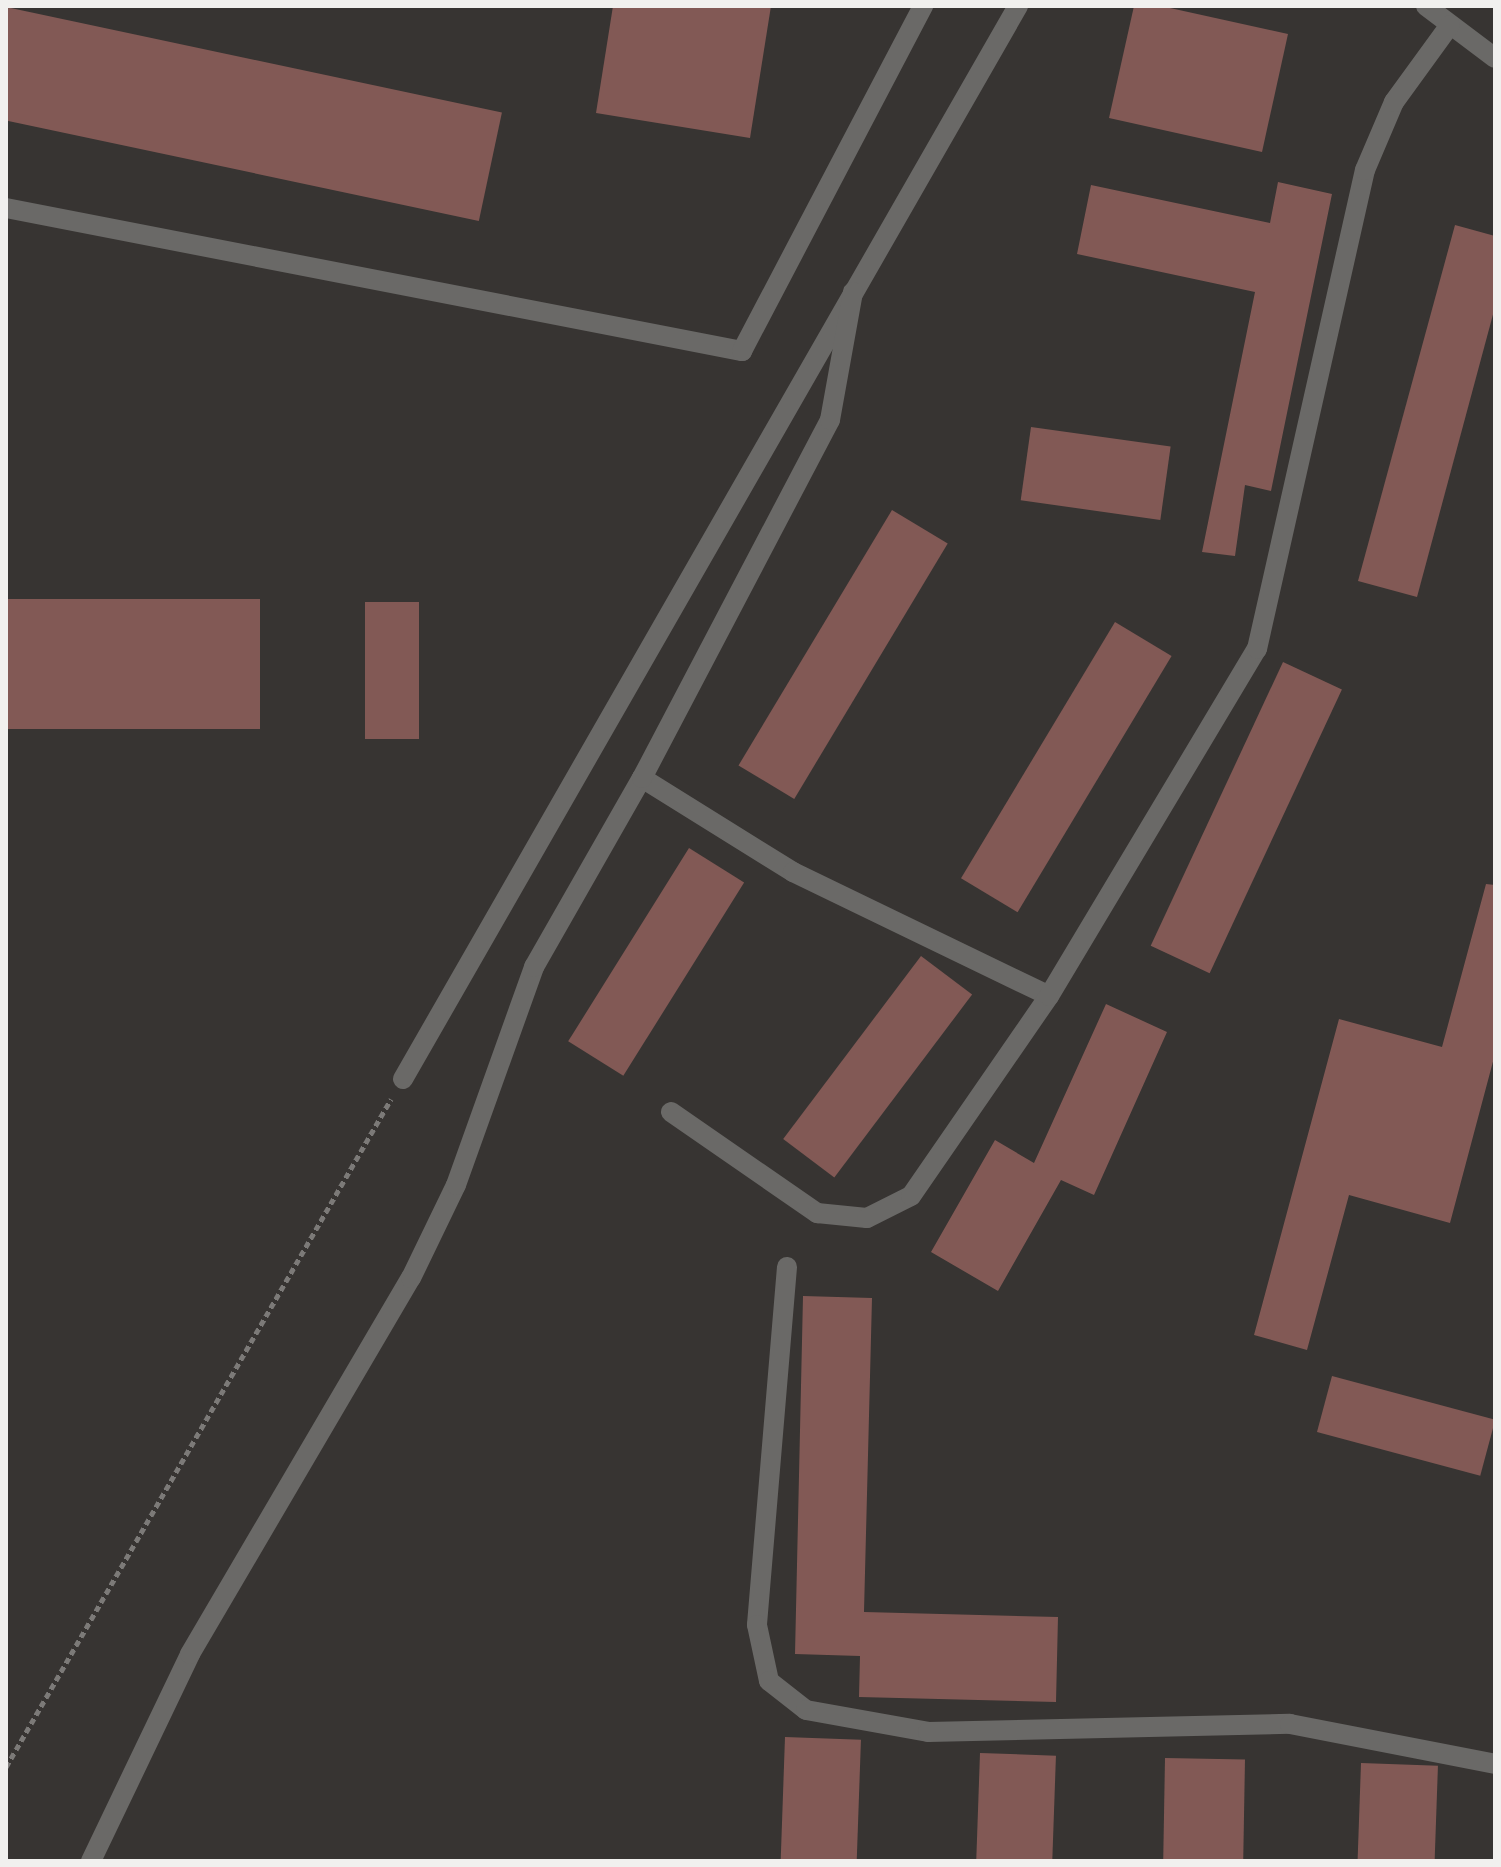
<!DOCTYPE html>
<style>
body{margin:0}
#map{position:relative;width:1501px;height:1867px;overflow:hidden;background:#373432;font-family:Lato,sans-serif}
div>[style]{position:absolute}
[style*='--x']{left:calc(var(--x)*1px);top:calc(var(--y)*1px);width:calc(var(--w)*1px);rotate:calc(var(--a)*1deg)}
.building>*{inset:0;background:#825955;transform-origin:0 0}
.path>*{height:5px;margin-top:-2.5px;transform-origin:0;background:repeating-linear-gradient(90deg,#7c7a78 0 6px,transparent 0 10px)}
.service>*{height:20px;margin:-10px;padding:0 10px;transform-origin:10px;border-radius:10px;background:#6a6967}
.minor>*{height:20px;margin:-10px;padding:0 10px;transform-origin:10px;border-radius:10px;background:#6a6967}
span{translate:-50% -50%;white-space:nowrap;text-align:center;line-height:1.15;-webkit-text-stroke:7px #2d2a28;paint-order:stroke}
.frame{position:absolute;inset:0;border:8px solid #f1f0ee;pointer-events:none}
</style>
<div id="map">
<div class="building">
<i style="clip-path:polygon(613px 6px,771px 6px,750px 138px,596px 113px)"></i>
<i style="clip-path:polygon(1134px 6px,1161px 6px,1288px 34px,1262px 152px,1109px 118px)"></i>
<i style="left:6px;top:7px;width:507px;height:111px;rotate:12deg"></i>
<i style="clip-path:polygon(1278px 182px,1332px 194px,1271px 491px,1245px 485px,1235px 556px,1202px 552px,1255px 292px,1077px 254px,1091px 185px,1270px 223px)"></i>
<i style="clip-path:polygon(1455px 225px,1495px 236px,1495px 307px,1417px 597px,1358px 581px)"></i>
<i style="left:1031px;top:427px;width:141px;height:74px;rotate:8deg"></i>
<i style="left:892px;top:510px;width:65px;height:298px;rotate:31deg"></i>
<i style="left:6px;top:599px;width:254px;height:130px"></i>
<i style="left:365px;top:602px;width:54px;height:137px"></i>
<i style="left:1115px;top:622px;width:66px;height:299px;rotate:31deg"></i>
<i style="left:1283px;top:662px;width:65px;height:313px;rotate:25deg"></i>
<i style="left:689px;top:848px;width:65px;height:228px;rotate:32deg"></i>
<i style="clip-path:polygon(1486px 884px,1495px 885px,1495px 1054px,1450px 1223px,1349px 1195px,1307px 1350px,1254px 1335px,1339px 1019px,1442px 1047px)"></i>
<i style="left:921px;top:956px;width:64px;height:229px;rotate:37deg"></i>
<i style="clip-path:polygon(1106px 1004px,1167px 1032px,1094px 1195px,1061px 1180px,998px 1291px,931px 1252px,995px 1140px,1034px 1163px)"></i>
<i style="clip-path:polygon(803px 1296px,872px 1298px,864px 1612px,1058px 1617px,1056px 1702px,859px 1697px,860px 1656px,795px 1654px)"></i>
<i style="left:1332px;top:1376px;width:169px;height:58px;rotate:15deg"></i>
<i style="left:785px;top:1737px;width:76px;height:124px;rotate:2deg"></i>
<i style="left:980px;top:1753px;width:76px;height:108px;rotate:2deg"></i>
<i style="left:1165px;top:1758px;width:80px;height:103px;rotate:1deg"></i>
<i style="left:1361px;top:1763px;width:77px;height:98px;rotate:2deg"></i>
</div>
<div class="path">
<i style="--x:6;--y:1767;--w:771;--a:-60.04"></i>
</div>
<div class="service">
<i style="--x:6;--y:208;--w:750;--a:11"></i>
<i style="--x:742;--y:351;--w:390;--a:-62.3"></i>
</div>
<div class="minor">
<i style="--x:1426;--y:6;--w:86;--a:37"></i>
<i style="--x:642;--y:778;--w:178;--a:31.9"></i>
<i style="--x:793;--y:872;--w:284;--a:25.8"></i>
<i style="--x:403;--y:1079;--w:1237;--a:-60.18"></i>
<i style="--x:671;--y:1112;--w:178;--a:34.7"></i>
<i style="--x:817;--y:1213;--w:50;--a:5.7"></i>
<i style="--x:867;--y:1218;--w:49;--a:-26.6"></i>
<i style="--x:911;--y:1196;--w:243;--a:-55.4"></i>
<i style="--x:1049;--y:996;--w:405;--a:-59.1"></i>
<i style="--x:1257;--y:649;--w:491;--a:-77.3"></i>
<i style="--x:1365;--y:170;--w:74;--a:-66.9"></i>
<i style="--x:1394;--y:102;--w:95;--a:-54"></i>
<i style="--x:787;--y:1267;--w:359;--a:94.8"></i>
<i style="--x:757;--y:1625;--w:57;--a:77.9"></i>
<i style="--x:769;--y:1681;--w:47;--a:38.1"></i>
<i style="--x:806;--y:1710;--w:124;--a:10.2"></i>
<i style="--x:928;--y:1732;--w:362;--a:-1.3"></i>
<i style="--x:1290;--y:1724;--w:209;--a:11"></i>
<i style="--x:91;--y:1861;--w:229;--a:-64.4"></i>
<i style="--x:190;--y:1654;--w:436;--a:-59.6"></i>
<i style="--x:411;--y:1278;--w:103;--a:-64.2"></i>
<i style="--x:456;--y:1185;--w:232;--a:-70.3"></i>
<i style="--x:534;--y:967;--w:218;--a:-60.3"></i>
<i style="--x:642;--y:778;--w:404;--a:-62.3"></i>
<i style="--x:830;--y:420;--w:130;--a:-79.8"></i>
</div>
<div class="frame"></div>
</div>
